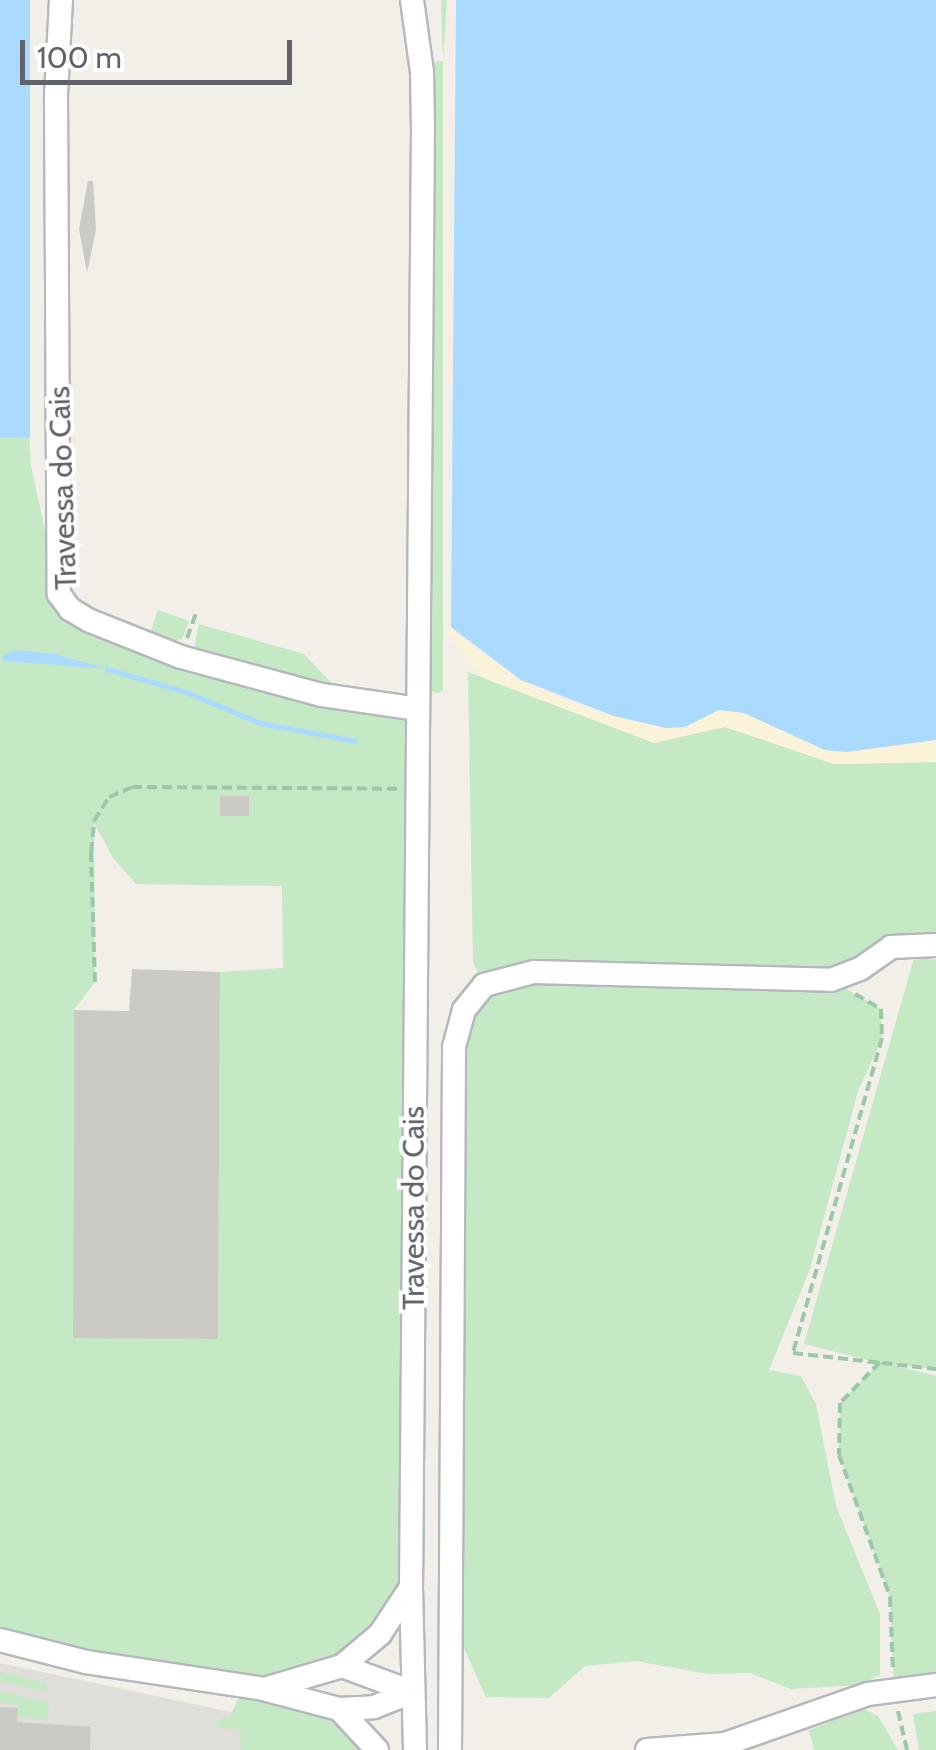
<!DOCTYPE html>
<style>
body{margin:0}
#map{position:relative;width:936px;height:1750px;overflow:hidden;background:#f1efe8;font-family:Cabin,sans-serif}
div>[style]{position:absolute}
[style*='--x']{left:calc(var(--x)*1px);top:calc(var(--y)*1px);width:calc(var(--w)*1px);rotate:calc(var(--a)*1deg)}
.industrial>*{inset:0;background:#e0deda}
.green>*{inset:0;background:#c5e8c5;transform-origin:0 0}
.sand>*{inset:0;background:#fbf3d9}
.water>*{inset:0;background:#aadaff;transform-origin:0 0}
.stream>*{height:5px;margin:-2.5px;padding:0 2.5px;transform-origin:2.5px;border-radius:2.5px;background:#aadaff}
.building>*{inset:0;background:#cccac5;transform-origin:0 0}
.path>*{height:4px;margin-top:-2px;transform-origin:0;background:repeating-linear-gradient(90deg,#9cc7a9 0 10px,transparent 0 15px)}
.roads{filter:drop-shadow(2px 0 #b5b8bc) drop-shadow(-2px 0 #b5b8bc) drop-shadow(0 2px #b5b8bc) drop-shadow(0 -2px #b5b8bc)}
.minor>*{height:22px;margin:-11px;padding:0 11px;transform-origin:11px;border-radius:11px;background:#fff}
span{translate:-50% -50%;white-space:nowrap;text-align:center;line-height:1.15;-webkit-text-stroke:8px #fff;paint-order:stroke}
.street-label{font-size:30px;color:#5f6368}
.scale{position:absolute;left:20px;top:40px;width:272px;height:45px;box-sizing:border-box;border:5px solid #5f6368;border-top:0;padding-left:12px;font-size:30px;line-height:35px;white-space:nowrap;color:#5f6368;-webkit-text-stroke:8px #fff;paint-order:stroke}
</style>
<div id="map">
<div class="industrial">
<i style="clip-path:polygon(0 1663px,316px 1730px,333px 1750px,0 1750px)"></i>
</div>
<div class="green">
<i style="clip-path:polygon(evenodd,0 0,31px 466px,59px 595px,123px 636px,418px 709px,411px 1587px,342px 1666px,264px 1689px,0 1640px,0 0,94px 823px,113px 858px,136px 884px,282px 886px,283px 968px,220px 972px,218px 1339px,73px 1337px,74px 1010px,95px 982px,94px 823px)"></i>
<i style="clip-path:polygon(441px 0,447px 0,443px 61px,443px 691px,438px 693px,428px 691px,430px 62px,443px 61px)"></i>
<i style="clip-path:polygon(158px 610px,189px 621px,182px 639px,165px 642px,149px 636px)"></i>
<i style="clip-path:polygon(199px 624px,304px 654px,333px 685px,194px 649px)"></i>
<i style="clip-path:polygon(468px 672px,654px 742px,725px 727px,834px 764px,936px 762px,936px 945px,922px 944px,832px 981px,881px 1009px,882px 1038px,858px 1091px,810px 1269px,769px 1370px,801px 1376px,816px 1404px,836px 1506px,880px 1614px,880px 1675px,860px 1685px,791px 1689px,750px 1673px,708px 1674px,636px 1661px,585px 1666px,549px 1698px,486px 1697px,464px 1648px,452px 1411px,454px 1047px,484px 985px,473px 962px)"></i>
<i style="clip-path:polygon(914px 958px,936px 960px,936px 1369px,893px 1365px,936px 1376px,936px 1685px,894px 1690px,890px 1597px,839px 1455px,840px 1403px,879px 1363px,804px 1344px)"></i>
<i style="left:0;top:1672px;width:48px;height:9px;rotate:13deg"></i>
<i style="clip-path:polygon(0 1691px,49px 1703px,47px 1719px,18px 1717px,18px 1704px,0 1702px)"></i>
<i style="clip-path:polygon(239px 1698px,291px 1704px,335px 1720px,364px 1750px,244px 1750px,239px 1746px,241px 1730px,214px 1727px,219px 1719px,229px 1717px)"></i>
<i style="clip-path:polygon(864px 1709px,878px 1716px,898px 1750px,814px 1750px,809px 1730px)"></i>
<i style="clip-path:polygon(936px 1711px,936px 1750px,919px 1750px,913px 1714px)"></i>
</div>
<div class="sand">
<i style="clip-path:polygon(444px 627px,451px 627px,482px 654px,568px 702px,613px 716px,666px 728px,686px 727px,719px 710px,744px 713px,825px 750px,936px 740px,936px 762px,834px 764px,725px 727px,654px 743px,486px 679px,468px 662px)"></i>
</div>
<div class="water">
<i style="left:0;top:0;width:30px;height:438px"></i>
<i style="clip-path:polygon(456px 0,936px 0,936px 740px,847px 752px,825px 750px,744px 713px,719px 710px,685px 727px,666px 728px,614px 716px,521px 680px,451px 627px)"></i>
<i style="clip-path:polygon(14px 650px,56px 654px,107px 669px,4px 661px,1px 657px)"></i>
</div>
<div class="stream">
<i style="--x:107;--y:669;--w:82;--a:16.2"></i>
<i style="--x:186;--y:692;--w:80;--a:22.7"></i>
<i style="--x:260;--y:723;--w:97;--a:10.7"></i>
</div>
<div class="building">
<i style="clip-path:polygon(88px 181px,93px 181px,96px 230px,87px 273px,79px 229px)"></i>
<i style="left:220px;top:796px;width:29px;height:20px"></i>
<i style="clip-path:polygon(132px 969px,220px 972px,218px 1339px,73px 1338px,74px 1010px,129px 1011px)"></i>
<i style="clip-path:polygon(0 1707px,18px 1708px,17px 1722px,91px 1727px,90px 1750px,0 1750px)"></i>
</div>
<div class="path">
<i style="--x:187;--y:638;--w:27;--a:-70"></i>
<i style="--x:95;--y:982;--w:130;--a:-91.8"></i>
<i style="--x:91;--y:852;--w:31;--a:-84"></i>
<i style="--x:94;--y:821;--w:28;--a:-58"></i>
<i style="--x:109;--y:797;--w:25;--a:-23"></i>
<i style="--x:132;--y:787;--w:265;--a:0.4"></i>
<i style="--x:855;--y:994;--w:30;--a:30"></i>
<i style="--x:881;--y:1009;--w:29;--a:88"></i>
<i style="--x:882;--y:1038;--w:327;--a:105.8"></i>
<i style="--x:793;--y:1353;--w:144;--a:6.4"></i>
<i style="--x:880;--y:1362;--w:57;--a:134.3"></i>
<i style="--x:840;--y:1403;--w:52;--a:91.1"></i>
<i style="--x:839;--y:1455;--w:151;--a:70.2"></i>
<i style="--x:890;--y:1597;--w:75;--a:87.7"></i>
<i style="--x:898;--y:1711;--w:40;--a:77"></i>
</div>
<div class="roads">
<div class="minor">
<i style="--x:61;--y:0;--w:97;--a:93"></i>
<i style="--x:56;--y:97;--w:497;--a:89.7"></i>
<i style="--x:59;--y:594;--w:19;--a:54"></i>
<i style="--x:70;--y:609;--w:21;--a:31"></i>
<i style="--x:88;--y:620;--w:100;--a:21.7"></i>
<i style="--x:181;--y:657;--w:146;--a:15.1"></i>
<i style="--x:322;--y:695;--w:97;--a:8.3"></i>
<i style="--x:412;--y:0;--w:73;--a:82.1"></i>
<i style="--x:422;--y:72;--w:55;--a:89"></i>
<i style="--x:423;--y:127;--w:1460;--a:90.47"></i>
<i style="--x:411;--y:1587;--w:163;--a:88.6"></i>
<i style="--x:0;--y:1640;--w:89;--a:14.3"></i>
<i style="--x:86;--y:1662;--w:180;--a:8.6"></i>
<i style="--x:264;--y:1689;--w:81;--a:-16.4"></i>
<i style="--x:342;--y:1666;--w:50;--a:-40.1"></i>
<i style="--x:380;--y:1634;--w:56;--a:-56.6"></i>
<i style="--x:342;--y:1666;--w:75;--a:20.4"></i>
<i style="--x:267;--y:1690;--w:74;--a:14.8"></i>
<i style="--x:339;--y:1709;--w:35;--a:-3"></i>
<i style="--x:374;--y:1707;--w:41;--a:-21.5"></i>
<i style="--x:339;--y:1709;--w:56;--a:47.2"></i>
<i style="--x:725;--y:1744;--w:151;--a:-19.3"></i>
<i style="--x:868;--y:1694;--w:69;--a:-7.5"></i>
<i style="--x:450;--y:1750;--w:703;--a:-89.67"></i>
<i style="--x:454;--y:1047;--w:38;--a:-75"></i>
<i style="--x:464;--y:1010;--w:32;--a:-51"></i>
<i style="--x:484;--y:985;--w:52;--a:-14.6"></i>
<i style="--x:534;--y:972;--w:297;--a:1.5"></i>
<i style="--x:831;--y:980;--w:31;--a:-21"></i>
<i style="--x:860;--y:969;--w:38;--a:-35"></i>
<i style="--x:891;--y:947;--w:45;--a:-2.5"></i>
<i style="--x:647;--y:1750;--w:78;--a:-4.4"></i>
<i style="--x:725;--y:1744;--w:6;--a:72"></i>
</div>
</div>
<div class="street-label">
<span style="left:63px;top:488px;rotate:-92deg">Travessa do Cais</span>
<span style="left:414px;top:1208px;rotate:-90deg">Travessa do Cais</span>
</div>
<div class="scale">100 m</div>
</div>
